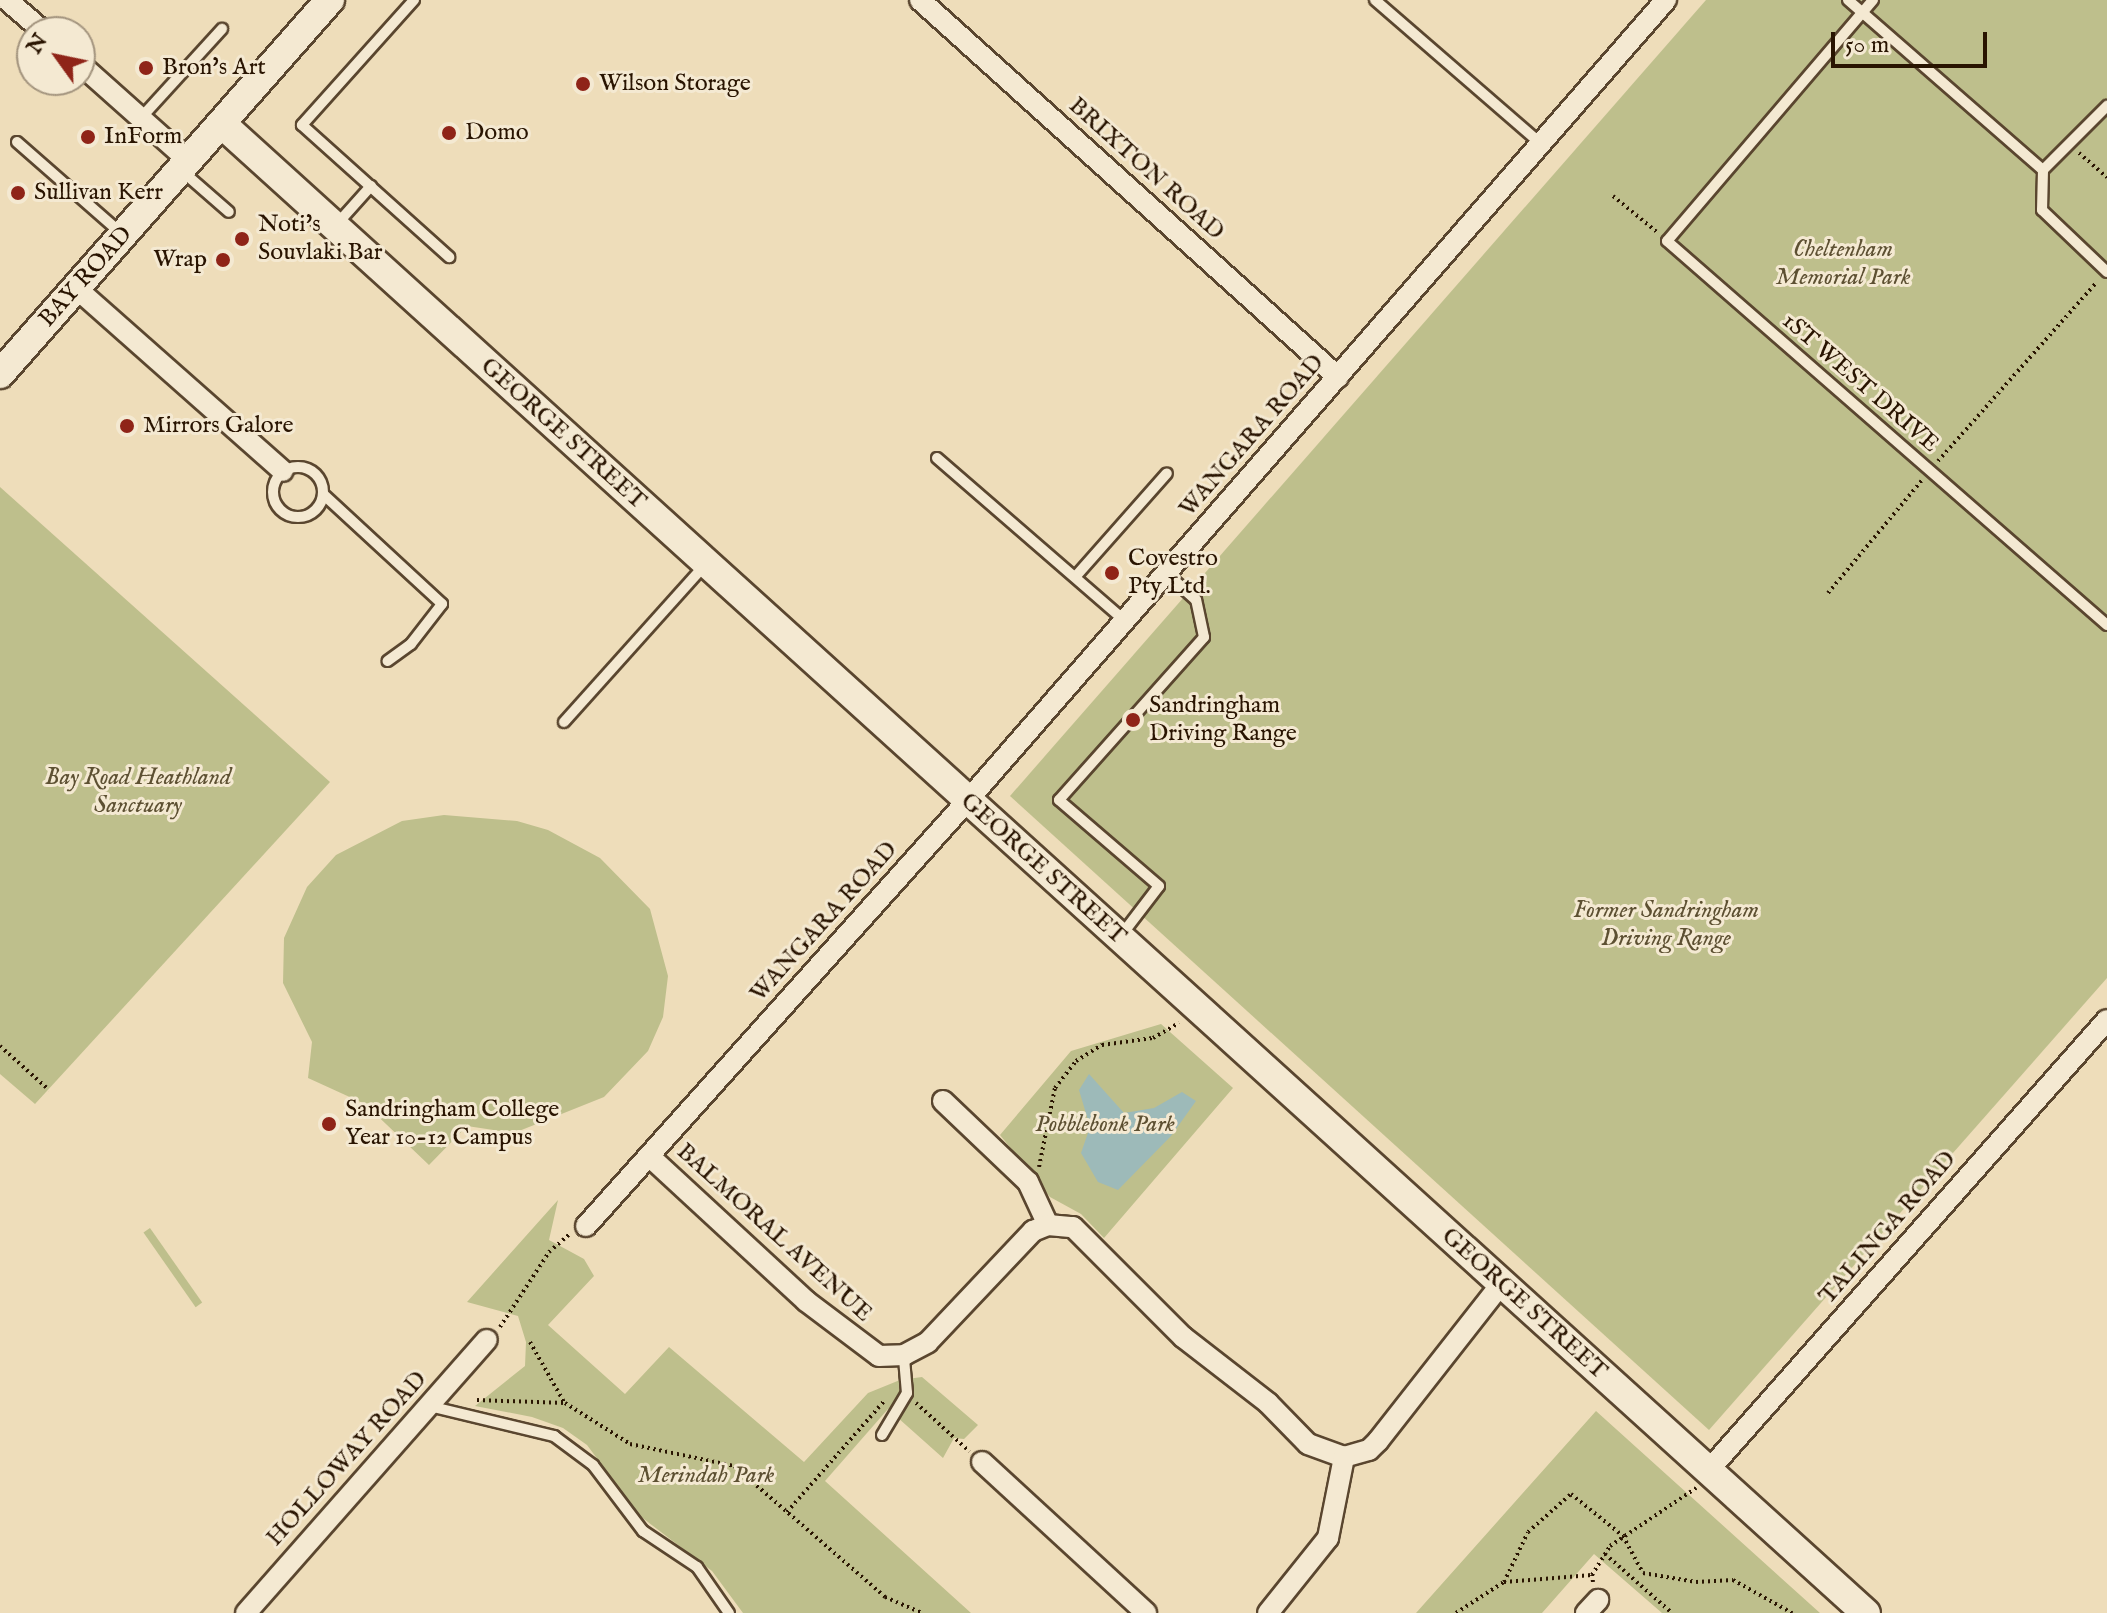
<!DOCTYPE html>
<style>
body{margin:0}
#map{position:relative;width:2107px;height:1613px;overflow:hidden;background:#eeddba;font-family:"IM FELL English",serif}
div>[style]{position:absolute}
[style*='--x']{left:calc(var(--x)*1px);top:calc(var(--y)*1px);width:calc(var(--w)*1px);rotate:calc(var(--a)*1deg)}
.green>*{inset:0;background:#bebf8c;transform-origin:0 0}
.water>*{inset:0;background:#9dbab9}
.path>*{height:4px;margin-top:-2px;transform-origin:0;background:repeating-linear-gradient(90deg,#291401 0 2px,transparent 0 6px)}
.roads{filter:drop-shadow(2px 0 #5a462f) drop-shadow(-2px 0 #5a462f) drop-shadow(0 2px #5a462f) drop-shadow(0 -2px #5a462f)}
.lane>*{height:10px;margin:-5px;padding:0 5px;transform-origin:5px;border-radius:5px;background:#f4e9d2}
.lane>.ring{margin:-5px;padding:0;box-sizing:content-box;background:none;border:10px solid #f4e9d2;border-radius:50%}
.street>*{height:20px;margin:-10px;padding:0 10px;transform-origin:10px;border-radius:10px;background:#f4e9d2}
.secondary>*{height:28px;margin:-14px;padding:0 14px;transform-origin:14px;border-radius:14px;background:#f4e9d2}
.dots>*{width:22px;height:22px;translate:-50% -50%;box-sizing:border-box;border:4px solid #f4e9d2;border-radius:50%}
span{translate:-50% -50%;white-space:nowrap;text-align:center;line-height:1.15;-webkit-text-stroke:6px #f4e9d2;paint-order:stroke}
.poi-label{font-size:24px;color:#291401}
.left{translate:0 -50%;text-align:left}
.right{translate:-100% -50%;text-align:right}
.street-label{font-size:24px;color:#291401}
.park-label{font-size:24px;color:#5d5032;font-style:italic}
.north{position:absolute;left:16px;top:16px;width:80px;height:80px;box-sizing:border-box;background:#f4e9d2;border:2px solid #a3947e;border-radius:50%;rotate:303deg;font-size:22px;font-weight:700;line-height:32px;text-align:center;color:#291401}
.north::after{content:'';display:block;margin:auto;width:28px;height:36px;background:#8f2418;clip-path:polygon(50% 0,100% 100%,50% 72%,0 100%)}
.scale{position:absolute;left:1831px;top:32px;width:156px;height:36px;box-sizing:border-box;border:4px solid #291401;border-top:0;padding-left:10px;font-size:24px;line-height:28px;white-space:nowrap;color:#291401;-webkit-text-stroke:6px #f4e9d2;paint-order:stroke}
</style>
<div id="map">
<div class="green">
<i style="clip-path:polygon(1706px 0,2107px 0,2107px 978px,1709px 1430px,1010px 796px)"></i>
<i style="clip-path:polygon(0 487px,330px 782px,35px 1104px,0 1074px)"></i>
<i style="clip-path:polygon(444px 815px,517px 821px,548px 830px,600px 858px,650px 909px,668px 976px,663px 1017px,648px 1051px,604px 1097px,514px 1133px,467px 1126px,429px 1165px,365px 1104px,308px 1078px,312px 1042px,283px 983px,284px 938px,307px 887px,336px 855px,402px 821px)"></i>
<i style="clip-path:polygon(1161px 1024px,1233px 1088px,1104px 1238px,1081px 1214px,1050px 1197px,1000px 1135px,1071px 1051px)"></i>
<i style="clip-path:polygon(558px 1200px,549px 1240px,584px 1259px,594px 1276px,548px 1325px,625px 1394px,669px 1347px,804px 1462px,868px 1393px,900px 1380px,922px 1377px,978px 1425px,964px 1439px,954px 1438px,943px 1458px,888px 1409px,825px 1481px,971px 1613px,743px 1613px,712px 1571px,640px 1516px,587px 1445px,563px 1428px,532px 1417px,475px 1406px,525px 1366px,526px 1342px,518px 1316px,467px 1302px)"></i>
<i style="left:150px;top:1228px;width:91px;height:8px;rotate:55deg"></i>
<i style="clip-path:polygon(1596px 1411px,1820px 1613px,1662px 1613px,1594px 1554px,1542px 1613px,1416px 1613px)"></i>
</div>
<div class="water">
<i style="clip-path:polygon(1089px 1074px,1124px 1113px,1154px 1108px,1182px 1092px,1196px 1101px,1171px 1136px,1118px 1190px,1098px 1182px,1081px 1153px,1090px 1127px,1079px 1090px)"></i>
</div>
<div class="path">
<i style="--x:2079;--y:153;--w:37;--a:41"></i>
<i style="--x:1613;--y:196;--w:58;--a:39.4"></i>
<i style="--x:1938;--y:461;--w:239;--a:-48.4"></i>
<i style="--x:1828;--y:593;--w:147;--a:-50.2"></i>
<i style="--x:0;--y:1046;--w:66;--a:41.9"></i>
<i style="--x:1039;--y:1167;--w:81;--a:-78.6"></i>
<i style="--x:1055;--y:1088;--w:34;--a:-52"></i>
<i style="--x:1076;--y:1061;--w:31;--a:-32"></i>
<i style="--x:1102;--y:1045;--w:51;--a:-7.8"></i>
<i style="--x:1153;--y:1038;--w:30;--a:-30"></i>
<i style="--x:500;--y:1327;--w:90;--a:-56.8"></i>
<i style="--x:549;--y:1252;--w:29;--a:-41"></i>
<i style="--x:530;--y:1342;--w:69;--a:60.5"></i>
<i style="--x:477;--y:1400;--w:88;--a:2"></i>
<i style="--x:565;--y:1403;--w:77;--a:32.2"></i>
<i style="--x:630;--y:1444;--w:106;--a:11.9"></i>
<i style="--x:734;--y:1466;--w:200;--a:40.9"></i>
<i style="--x:885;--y:1597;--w:40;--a:23.4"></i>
<i style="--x:916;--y:1403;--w:72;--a:42.2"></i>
<i style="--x:787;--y:1512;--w:149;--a:-48.8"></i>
<i style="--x:1605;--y:1554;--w:89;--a:41.4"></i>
<i style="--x:1504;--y:1582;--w:88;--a:-4.5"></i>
<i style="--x:1593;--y:1582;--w:7;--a:-98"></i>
<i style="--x:1592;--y:1575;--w:34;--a:-58"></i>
<i style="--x:1610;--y:1546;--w:104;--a:-34"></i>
<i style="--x:1456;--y:1613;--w:57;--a:-32.9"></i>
<i style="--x:1504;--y:1582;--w:55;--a:-64.4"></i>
<i style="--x:1528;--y:1532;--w:57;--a:-41.5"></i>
<i style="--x:1571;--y:1494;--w:67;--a:38.9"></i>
<i style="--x:1623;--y:1536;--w:42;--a:61.6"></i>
<i style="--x:1643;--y:1573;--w:54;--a:9.6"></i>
<i style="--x:1696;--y:1582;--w:37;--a:-3"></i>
<i style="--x:1733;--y:1580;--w:68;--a:29.2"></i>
</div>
<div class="roads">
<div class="lane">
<i style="--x:414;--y:0;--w:168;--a:131.9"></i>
<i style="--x:302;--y:125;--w:198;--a:41.9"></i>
<i style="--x:1375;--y:0;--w:218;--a:40.9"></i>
<i style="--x:1848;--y:0;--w:259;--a:41.1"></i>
<i style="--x:2043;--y:170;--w:40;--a:91.4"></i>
<i style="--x:2042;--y:210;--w:90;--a:43.6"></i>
<i style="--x:1873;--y:0;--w:317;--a:130.5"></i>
<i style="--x:1667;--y:241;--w:584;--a:41.11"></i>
<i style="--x:140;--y:119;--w:122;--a:-47.7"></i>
<i style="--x:17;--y:142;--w:138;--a:41.2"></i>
<i style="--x:2043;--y:170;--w:91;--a:-45"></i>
<i style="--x:182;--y:171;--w:62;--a:41.1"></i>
<i style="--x:337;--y:224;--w:51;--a:-48.2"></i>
<i style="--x:937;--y:458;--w:247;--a:40.9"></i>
<i class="ring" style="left:273px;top:467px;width:40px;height:40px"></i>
<i style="--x:323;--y:494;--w:162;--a:42.7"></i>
<i style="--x:442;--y:604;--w:51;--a:127.8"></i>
<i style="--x:411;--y:644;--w:29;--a:144"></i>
<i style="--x:1076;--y:576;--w:137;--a:-48.5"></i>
<i style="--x:564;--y:722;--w:210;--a:-48.1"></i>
<i style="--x:1120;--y:937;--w:64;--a:-52.6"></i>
<i style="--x:1159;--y:886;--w:132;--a:-139.3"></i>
<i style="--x:1059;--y:800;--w:218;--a:-48.3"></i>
<i style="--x:1204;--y:637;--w:38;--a:-102"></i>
<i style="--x:1196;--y:600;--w:40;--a:-138"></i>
<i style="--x:429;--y:1406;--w:129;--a:13.5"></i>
<i style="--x:554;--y:1436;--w:49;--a:36.6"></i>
<i style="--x:593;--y:1465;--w:83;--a:52.9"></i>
<i style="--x:643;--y:1531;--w:65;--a:33.7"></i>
<i style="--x:697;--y:1567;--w:56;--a:55.2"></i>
<i style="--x:882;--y:1435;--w:49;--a:-59.2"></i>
<i style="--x:907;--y:1393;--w:38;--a:-95"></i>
</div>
<div class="street">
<i style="--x:7;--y:0;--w:49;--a:40.9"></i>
<i style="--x:920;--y:0;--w:563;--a:42.05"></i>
<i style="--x:80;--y:64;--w:146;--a:41.7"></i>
<i style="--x:76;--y:288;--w:276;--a:41.5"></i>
<i style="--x:943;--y:1101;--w:117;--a:43.6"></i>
<i style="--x:1028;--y:1182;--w:47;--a:65.1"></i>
<i style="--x:649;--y:1156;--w:214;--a:42.7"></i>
<i style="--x:806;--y:1301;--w:91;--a:37"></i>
<i style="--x:879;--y:1356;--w:25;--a:-2"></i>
<i style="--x:904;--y:1355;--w:27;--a:-28"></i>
<i style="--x:928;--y:1342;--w:153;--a:-46.6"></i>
<i style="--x:1033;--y:1231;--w:16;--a:-22"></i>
<i style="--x:1048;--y:1225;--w:25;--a:5"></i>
<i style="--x:1073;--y:1227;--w:156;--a:45"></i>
<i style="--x:1183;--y:1337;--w:108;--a:37.8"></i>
<i style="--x:1268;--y:1403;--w:57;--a:45.7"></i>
<i style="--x:1308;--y:1444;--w:38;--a:20"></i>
<i style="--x:1344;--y:1457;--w:26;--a:-16"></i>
<i style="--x:1369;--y:1450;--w:13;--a:-45"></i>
<i style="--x:1378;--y:1441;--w:201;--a:-51.9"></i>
<i style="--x:586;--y:1226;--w:572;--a:-48.12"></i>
<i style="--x:968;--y:800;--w:1062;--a:-48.9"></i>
<i style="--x:982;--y:1462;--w:223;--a:42.6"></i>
<i style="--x:1708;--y:1471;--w:602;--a:-48.5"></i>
<i style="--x:246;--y:1613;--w:364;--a:-48.6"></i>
<i style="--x:1268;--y:1613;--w:96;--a:-51.3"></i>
<i style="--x:1328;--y:1538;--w:83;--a:-78.8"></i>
<i style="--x:1586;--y:1613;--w:18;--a:-47"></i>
</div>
<div class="secondary">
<i style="--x:222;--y:124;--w:2218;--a:42.17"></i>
<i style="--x:0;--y:374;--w:499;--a:-48.6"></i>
</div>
</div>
<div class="dots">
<i style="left:146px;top:68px;background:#8f2418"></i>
<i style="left:583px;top:84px;background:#8f2418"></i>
<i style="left:449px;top:133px;background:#8f2418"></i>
<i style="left:88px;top:137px;background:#8f2418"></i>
<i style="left:18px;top:193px;background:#8f2418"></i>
<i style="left:242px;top:239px;background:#8f2418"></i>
<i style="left:223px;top:260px;background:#8f2418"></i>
<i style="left:127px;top:426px;background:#8f2418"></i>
<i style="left:1112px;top:573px;background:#8f2418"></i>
<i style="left:1133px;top:720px;background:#8f2418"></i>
<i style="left:329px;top:1124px;background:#8f2418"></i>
</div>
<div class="poi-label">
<span class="left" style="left:162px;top:68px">Bron's Art</span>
<span class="left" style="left:599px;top:84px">Wilson Storage</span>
<span class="left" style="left:465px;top:133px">Domo</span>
<span class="left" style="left:104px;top:137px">InForm</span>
<span class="left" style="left:34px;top:193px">Sullivan Kerr</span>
<span class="left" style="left:258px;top:239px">Noti's<br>Souvlaki Bar</span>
<span class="right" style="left:207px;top:260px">Wrap</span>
<span class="left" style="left:143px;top:426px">Mirrors Galore</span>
<span class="left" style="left:1128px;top:573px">Covestro<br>Pty Ltd.</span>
<span class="left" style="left:1149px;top:720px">Sandringham<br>Driving Range</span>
<span class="left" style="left:345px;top:1124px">Sandringham College<br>Year 10-12 Campus</span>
</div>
<div class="street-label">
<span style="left:1146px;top:169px;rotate:42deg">BRIXTON ROAD</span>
<span style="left:86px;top:277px;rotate:-48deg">BAY ROAD</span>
<span style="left:1860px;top:383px;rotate:41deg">1ST WEST DRIVE</span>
<span style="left:563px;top:434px;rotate:42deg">GEORGE STREET</span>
<span style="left:1252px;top:436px;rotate:-49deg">WANGARA ROAD</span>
<span style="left:1043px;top:869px;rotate:42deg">GEORGE STREET</span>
<span style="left:824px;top:922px;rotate:-48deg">WANGARA ROAD</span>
<span style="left:1888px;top:1228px;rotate:-49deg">TALINGA ROAD</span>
<span style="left:774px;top:1233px;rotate:42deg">BALMORAL AVENUE</span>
<span style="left:1524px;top:1304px;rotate:42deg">GEORGE STREET</span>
<span style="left:347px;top:1459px;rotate:-48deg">HOLLOWAY ROAD</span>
</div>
<div class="park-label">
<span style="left:1843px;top:264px">Cheltenham<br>Memorial Park</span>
<span style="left:138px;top:792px">Bay Road Heathland<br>Sanctuary</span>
<span style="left:1666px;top:925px">Former Sandringham<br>Driving Range</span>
<span style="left:1105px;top:1125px">Pobblebonk Park</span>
<span style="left:706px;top:1476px">Merindah Park</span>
</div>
<div class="north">N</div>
<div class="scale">50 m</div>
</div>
